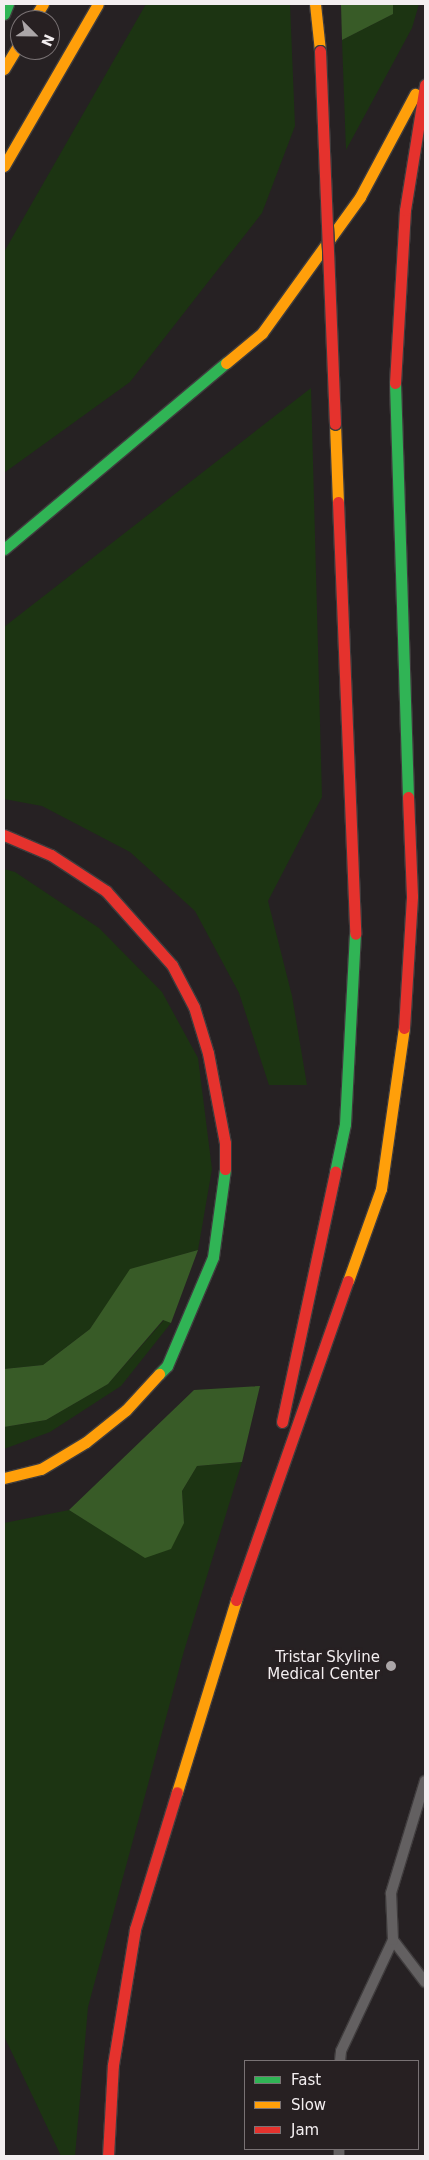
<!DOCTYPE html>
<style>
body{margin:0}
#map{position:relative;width:429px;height:2160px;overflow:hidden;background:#262123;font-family:"DejaVu Sans",sans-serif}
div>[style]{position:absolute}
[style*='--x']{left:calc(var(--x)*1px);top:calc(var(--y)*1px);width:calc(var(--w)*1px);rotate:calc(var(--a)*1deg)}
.green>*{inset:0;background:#1c3412}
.forest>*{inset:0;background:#385b27}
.roads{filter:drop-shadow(1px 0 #3f3c3d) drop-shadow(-1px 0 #3f3c3d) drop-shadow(0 1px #3f3c3d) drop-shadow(0 -1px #3f3c3d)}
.lane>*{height:10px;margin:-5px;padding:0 5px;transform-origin:5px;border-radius:5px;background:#636061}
.fast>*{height:11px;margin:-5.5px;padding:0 5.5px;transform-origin:5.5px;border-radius:5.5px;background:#30b455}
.slow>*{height:11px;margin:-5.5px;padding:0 5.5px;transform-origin:5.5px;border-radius:5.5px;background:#ff9f0a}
.jam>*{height:11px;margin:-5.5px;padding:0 5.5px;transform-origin:5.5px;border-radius:5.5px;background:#e5322d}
.bridges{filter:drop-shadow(1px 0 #3f3c3d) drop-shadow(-1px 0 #3f3c3d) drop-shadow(0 1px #3f3c3d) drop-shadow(0 -1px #3f3c3d)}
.jam-bridge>*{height:11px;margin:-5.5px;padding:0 5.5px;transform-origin:5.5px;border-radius:5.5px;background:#e5322d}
.dots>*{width:14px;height:14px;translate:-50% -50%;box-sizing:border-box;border:2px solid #272022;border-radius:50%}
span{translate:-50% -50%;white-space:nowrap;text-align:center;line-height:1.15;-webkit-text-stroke:5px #272022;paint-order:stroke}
.poi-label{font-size:15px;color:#f3eef0}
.right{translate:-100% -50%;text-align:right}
.frame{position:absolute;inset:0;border:5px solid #f3eef0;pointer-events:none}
.legend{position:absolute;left:244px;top:2060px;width:175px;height:90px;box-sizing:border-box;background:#272022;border:1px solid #797274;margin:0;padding:6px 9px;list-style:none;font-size:15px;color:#f3eef0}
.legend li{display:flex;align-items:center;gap:10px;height:25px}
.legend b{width:25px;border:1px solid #797274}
.north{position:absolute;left:10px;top:10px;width:50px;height:50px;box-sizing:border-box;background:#272022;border:1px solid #797274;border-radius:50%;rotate:113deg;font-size:14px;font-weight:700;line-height:20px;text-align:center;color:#f3eef0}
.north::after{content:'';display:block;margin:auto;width:18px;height:22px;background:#aba6a8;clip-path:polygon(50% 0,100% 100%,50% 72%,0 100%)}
</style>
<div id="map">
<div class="green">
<i style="clip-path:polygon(146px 4px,290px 4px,295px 126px,262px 213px,130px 382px,4px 473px,4px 252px)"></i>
<i style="clip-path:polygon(393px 4px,419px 4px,412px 28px,346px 150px,342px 40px,393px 14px)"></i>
<i style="clip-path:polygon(311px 388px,322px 797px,268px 901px,292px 996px,307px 1085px,269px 1085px,239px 993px,195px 911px,130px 852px,42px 806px,4px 799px,4px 627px)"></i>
<i style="clip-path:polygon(4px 869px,15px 872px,99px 928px,162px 992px,198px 1058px,212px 1169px,198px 1250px,131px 1269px,90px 1329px,43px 1365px,4px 1369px)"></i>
<i style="clip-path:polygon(164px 1320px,171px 1323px,121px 1386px,50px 1432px,4px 1449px,4px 1427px,46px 1420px,108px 1384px)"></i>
<i style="clip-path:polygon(242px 1462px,184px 1651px,88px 2007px,75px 2156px,61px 2156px,4px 2036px,4px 1523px,69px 1510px,145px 1557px,184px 1523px,182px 1491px,197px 1466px)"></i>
</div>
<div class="forest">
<i style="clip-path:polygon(341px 4px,393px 4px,393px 14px,342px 40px)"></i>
<i style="clip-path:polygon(198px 1250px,171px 1323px,163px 1320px,108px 1384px,46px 1420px,4px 1427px,4px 1369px,43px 1365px,90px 1329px,130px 1269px)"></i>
<i style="clip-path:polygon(260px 1386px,242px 1462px,197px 1466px,182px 1491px,184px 1523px,171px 1549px,145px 1558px,69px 1510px,194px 1390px)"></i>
</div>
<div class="roads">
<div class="lane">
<i style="--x:393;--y:1940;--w:53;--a:52.7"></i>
<i style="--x:340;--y:2061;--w:10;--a:-84"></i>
<i style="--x:341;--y:2051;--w:123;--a:-64.9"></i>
<i style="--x:393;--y:1940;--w:47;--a:-92.4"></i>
<i style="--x:391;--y:1893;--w:117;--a:-73.1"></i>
<i style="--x:339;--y:2156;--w:7;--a:-90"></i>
</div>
<div class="fast">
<i style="--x:4;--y:14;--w:11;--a:-68"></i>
<i style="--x:395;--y:383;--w:414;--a:88.2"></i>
<i style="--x:4;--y:549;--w:290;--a:-40"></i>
<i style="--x:335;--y:1172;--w:49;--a:-78.2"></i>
<i style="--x:345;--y:1124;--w:190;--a:-87"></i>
<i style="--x:159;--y:1374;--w:11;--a:-45"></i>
<i style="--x:167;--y:1366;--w:118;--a:-67.1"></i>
<i style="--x:213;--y:1257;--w:89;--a:-82.2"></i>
</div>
<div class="slow">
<i style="--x:315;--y:4;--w:47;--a:83.9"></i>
<i style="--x:33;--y:20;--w:19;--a:-58"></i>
<i style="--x:4;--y:69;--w:31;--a:-59"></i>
<i style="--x:4;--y:166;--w:187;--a:-59.9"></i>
<i style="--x:226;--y:363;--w:47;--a:-39.8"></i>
<i style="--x:262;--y:333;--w:168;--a:-54.2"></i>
<i style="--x:360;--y:197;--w:117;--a:-61.9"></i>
<i style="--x:335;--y:424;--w:78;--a:87.8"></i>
<i style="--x:348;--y:1281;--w:98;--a:-70.3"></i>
<i style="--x:381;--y:1189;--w:163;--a:-81.9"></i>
<i style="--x:4;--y:1478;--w:38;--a:-14"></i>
<i style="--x:41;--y:1469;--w:52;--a:-31"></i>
<i style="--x:86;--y:1442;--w:51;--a:-38.7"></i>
<i style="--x:126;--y:1410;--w:49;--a:-47.5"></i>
<i style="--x:177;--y:1792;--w:201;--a:-72.9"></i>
</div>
<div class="jam">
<i style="--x:395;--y:383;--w:173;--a:-86.7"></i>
<i style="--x:405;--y:210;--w:127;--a:-80.9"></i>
<i style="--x:338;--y:502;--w:432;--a:87.7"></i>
<i style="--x:4;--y:835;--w:51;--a:23.1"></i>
<i style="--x:51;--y:855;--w:66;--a:33.2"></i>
<i style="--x:106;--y:891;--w:99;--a:48.3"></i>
<i style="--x:172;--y:965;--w:47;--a:62.4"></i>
<i style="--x:194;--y:1007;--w:48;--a:73.1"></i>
<i style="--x:208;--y:1053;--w:92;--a:79.3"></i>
<i style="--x:225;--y:1143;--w:26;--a:90"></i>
<i style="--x:404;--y:1028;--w:132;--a:-86.5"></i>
<i style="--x:412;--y:896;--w:99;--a:-92.3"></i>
<i style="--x:282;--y:1422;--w:256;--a:-78"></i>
<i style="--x:236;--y:1600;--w:338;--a:-70.7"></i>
<i style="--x:108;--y:2156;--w:91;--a:-86.9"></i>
<i style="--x:113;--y:2065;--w:138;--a:-80.8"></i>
<i style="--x:135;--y:1929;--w:143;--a:-73"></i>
</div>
</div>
<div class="bridges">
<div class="jam-bridge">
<i style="--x:320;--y:51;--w:373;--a:87.7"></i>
</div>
</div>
<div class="dots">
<i style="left:391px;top:1666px;background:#aba6a8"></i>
</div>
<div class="poi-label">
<span class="right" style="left:380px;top:1666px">Tristar Skyline<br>Medical Center</span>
</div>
<div class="frame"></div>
<ul class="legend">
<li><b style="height:6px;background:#30b455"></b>Fast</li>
<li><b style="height:6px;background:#ff9f0a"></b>Slow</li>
<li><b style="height:6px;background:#e5322d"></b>Jam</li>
</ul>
<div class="north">N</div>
</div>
